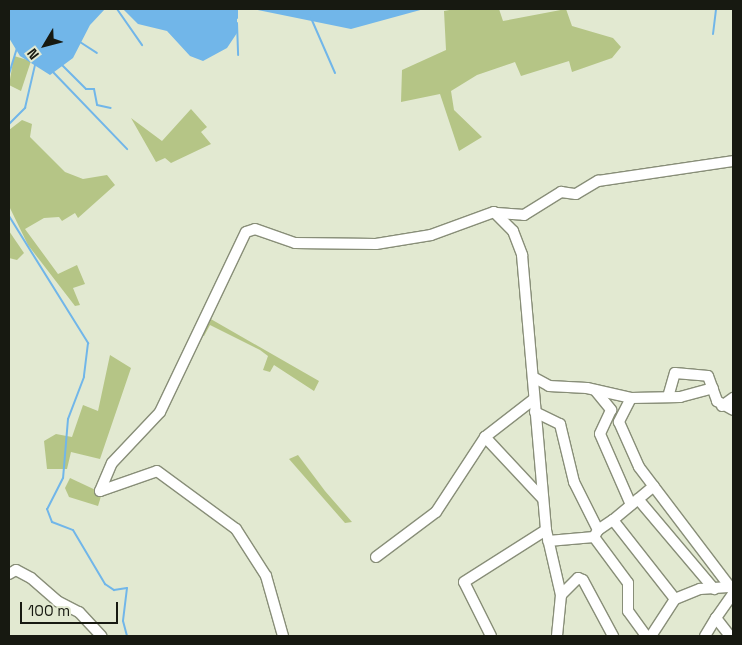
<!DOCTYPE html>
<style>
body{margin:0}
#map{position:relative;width:742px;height:645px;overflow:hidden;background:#e2e9d1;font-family:"Space Grotesk",sans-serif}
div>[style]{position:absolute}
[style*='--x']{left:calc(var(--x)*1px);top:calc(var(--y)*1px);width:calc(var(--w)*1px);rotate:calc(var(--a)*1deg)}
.green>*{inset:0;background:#b5c586}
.water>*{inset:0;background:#71b6e9}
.stream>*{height:2px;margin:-1px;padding:0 1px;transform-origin:1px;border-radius:1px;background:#71b6e9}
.roads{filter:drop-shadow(1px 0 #888e78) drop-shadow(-1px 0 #888e78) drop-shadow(0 1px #888e78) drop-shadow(0 -1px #888e78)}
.minor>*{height:10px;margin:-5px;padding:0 5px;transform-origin:5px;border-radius:5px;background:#fff}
span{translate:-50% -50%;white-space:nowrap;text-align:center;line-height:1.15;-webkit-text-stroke:5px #e2e9d1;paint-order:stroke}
.frame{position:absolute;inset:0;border:10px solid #171911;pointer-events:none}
.north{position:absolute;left:20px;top:20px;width:50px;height:50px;-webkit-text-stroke:4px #e2e9d1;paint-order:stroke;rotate:233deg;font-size:14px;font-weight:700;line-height:20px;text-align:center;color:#171911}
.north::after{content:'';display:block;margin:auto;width:18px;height:22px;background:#171911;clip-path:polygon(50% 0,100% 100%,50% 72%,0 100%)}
.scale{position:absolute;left:20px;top:602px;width:98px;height:22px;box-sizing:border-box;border:2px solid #171911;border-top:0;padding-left:6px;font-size:15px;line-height:18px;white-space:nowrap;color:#171911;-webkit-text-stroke:4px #e2e9d1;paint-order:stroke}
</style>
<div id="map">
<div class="green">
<i style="clip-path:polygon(455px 9px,499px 9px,503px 21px,566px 9px,572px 26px,613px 38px,621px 47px,612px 58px,572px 72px,569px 61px,521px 76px,515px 62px,477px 75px,451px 91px,454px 110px,482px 137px,459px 151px,440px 94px,401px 102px,402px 70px,446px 50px,444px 11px)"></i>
<i style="clip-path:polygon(14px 56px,31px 61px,21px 91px,9px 85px)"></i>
<i style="clip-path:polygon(191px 109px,207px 127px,201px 132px,211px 144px,171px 163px,165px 158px,156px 162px,131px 118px,162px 141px)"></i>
<i style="clip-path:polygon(22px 120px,32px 124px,30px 137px,65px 172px,83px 179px,107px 175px,115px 185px,78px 218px,75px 213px,62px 221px,59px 217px,44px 218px,25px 229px,58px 274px,77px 265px,85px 284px,73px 288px,80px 305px,75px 306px,28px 245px,9px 206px,9px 130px)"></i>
<i style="clip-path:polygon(9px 231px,24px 253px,17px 260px,9px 258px)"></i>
<i style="clip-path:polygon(209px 318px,319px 381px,314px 391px,274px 365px,270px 372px,263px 370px,268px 356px,260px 350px,210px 325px,204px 336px,200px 335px)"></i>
<i style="clip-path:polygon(110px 355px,131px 368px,100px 459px,71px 452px,67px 469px,47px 469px,44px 441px,56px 434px,72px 437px,83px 405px,98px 411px)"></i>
<i style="clip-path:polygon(298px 455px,325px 491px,352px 522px,345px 523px,289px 459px)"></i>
<i style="clip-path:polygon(70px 478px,102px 493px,98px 506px,69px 497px,65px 488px)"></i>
</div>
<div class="water">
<i style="clip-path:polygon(9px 9px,105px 9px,90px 25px,73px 58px,50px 75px,20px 56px,9px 38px)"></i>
<i style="clip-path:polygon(123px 9px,237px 9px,237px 33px,227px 48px,203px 61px,190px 56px,167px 31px,138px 24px)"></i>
<i style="clip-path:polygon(253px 9px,424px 9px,351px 29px)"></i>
</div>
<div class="stream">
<i style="--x:117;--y:9;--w:44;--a:55.2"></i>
<i style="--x:237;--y:18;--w:9;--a:-90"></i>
<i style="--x:311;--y:18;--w:60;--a:66.4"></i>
<i style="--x:237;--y:23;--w:32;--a:88"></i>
<i style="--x:713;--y:34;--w:25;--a:-83"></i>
<i style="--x:80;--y:42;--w:20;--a:33"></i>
<i style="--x:62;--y:65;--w:34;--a:45"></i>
<i style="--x:86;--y:89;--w:8;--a:0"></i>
<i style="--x:94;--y:89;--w:16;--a:79"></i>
<i style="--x:97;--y:105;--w:14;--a:12"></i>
<i style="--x:53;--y:72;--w:107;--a:46.1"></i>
<i style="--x:9;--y:74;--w:28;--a:-73"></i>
<i style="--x:9;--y:124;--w:23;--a:-45"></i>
<i style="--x:25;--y:108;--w:44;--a:-76.9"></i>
<i style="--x:9;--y:216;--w:150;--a:58.1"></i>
<i style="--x:88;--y:343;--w:34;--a:97"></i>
<i style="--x:84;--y:377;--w:45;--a:110.9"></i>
<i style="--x:68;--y:419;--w:59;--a:94.8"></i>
<i style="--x:63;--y:478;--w:35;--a:117"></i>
<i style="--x:47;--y:509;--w:14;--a:69"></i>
<i style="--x:52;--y:522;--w:22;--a:21"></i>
<i style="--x:73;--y:530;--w:63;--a:59.3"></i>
<i style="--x:105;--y:584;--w:11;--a:34"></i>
<i style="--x:114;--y:590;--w:13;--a:-9"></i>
<i style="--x:127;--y:588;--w:33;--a:97"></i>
<i style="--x:123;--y:621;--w:16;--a:75"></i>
</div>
<div class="roads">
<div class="minor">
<i style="--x:497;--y:213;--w:27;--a:4"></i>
<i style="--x:524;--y:215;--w:44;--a:-31.9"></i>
<i style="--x:561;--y:192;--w:15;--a:8"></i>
<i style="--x:576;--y:194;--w:26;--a:-31"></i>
<i style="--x:598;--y:181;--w:136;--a:-8.4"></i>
<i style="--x:533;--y:377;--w:18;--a:29"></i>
<i style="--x:549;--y:386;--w:38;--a:3"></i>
<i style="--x:587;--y:388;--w:45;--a:12.8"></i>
<i style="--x:631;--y:398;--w:49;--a:-1.2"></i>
<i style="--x:680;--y:397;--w:34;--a:-15"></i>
<i style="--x:595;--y:390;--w:26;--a:51"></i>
<i style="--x:611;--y:410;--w:26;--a:115"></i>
<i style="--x:600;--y:434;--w:77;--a:66.4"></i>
<i style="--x:668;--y:397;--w:25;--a:-74"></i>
<i style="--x:675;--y:373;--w:33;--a:5"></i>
<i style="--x:708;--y:376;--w:27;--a:70"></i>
<i style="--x:717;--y:401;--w:18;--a:29"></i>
<i style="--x:631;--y:398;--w:27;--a:117"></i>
<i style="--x:619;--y:422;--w:49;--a:66"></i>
<i style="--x:639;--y:467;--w:156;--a:52.8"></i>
<i style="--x:722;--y:406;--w:14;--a:-36"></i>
<i style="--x:535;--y:412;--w:28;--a:26"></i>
<i style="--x:560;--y:424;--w:60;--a:76.4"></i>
<i style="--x:574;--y:482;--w:54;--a:63.4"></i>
<i style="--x:598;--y:530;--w:8;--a:120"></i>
<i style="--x:594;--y:537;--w:46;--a:175"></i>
<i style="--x:485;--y:437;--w:85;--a:46.9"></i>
<i style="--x:100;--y:491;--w:30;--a:-67"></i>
<i style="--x:112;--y:463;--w:70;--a:-46.7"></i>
<i style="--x:160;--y:412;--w:199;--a:-64.5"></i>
<i style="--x:246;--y:232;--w:9;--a:-18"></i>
<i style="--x:255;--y:229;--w:42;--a:19.3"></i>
<i style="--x:295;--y:243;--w:81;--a:0.7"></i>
<i style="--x:376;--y:244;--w:56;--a:-9.3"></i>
<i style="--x:431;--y:235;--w:67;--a:-20.1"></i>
<i style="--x:494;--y:212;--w:27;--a:45"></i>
<i style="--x:513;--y:231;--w:26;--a:69"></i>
<i style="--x:522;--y:255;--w:276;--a:85"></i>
<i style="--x:546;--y:530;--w:67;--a:77"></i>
<i style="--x:561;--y:595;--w:41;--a:95.6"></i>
<i style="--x:100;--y:491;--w:60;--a:-19.3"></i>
<i style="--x:157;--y:471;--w:98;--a:36.3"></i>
<i style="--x:236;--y:529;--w:56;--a:57.4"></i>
<i style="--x:266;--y:576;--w:62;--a:74.2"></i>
<i style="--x:638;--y:499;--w:118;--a:49.8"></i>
<i style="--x:613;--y:520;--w:53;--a:-39.7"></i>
<i style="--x:598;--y:530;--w:18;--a:-34"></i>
<i style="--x:613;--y:520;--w:100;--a:51.9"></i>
<i style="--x:594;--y:537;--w:57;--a:53.5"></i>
<i style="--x:628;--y:583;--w:28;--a:90"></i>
<i style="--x:628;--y:611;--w:31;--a:54"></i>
<i style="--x:376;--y:557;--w:75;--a:-36.9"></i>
<i style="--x:436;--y:512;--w:90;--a:-56.8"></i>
<i style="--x:485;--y:437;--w:62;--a:-37.8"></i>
<i style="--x:9;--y:574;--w:8;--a:-30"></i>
<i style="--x:16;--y:570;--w:17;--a:28"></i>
<i style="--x:31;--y:578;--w:35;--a:41"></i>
<i style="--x:57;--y:601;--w:25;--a:27"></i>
<i style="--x:79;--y:612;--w:33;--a:47"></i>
<i style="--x:561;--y:595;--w:24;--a:-45"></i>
<i style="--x:578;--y:578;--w:5;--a:22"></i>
<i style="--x:583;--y:580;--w:64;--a:61.8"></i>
<i style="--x:491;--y:636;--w:60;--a:-116.6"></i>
<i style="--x:464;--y:582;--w:97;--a:-32.4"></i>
<i style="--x:651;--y:636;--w:44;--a:-57"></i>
<i style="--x:675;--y:599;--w:27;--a:-22"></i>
<i style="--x:700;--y:589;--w:32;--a:-4"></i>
<i style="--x:705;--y:636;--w:21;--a:-59"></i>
<i style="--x:730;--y:636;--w:23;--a:-128"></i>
<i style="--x:716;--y:618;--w:29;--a:-55"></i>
</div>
</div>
<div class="frame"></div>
<div class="north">N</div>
<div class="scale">100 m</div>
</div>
